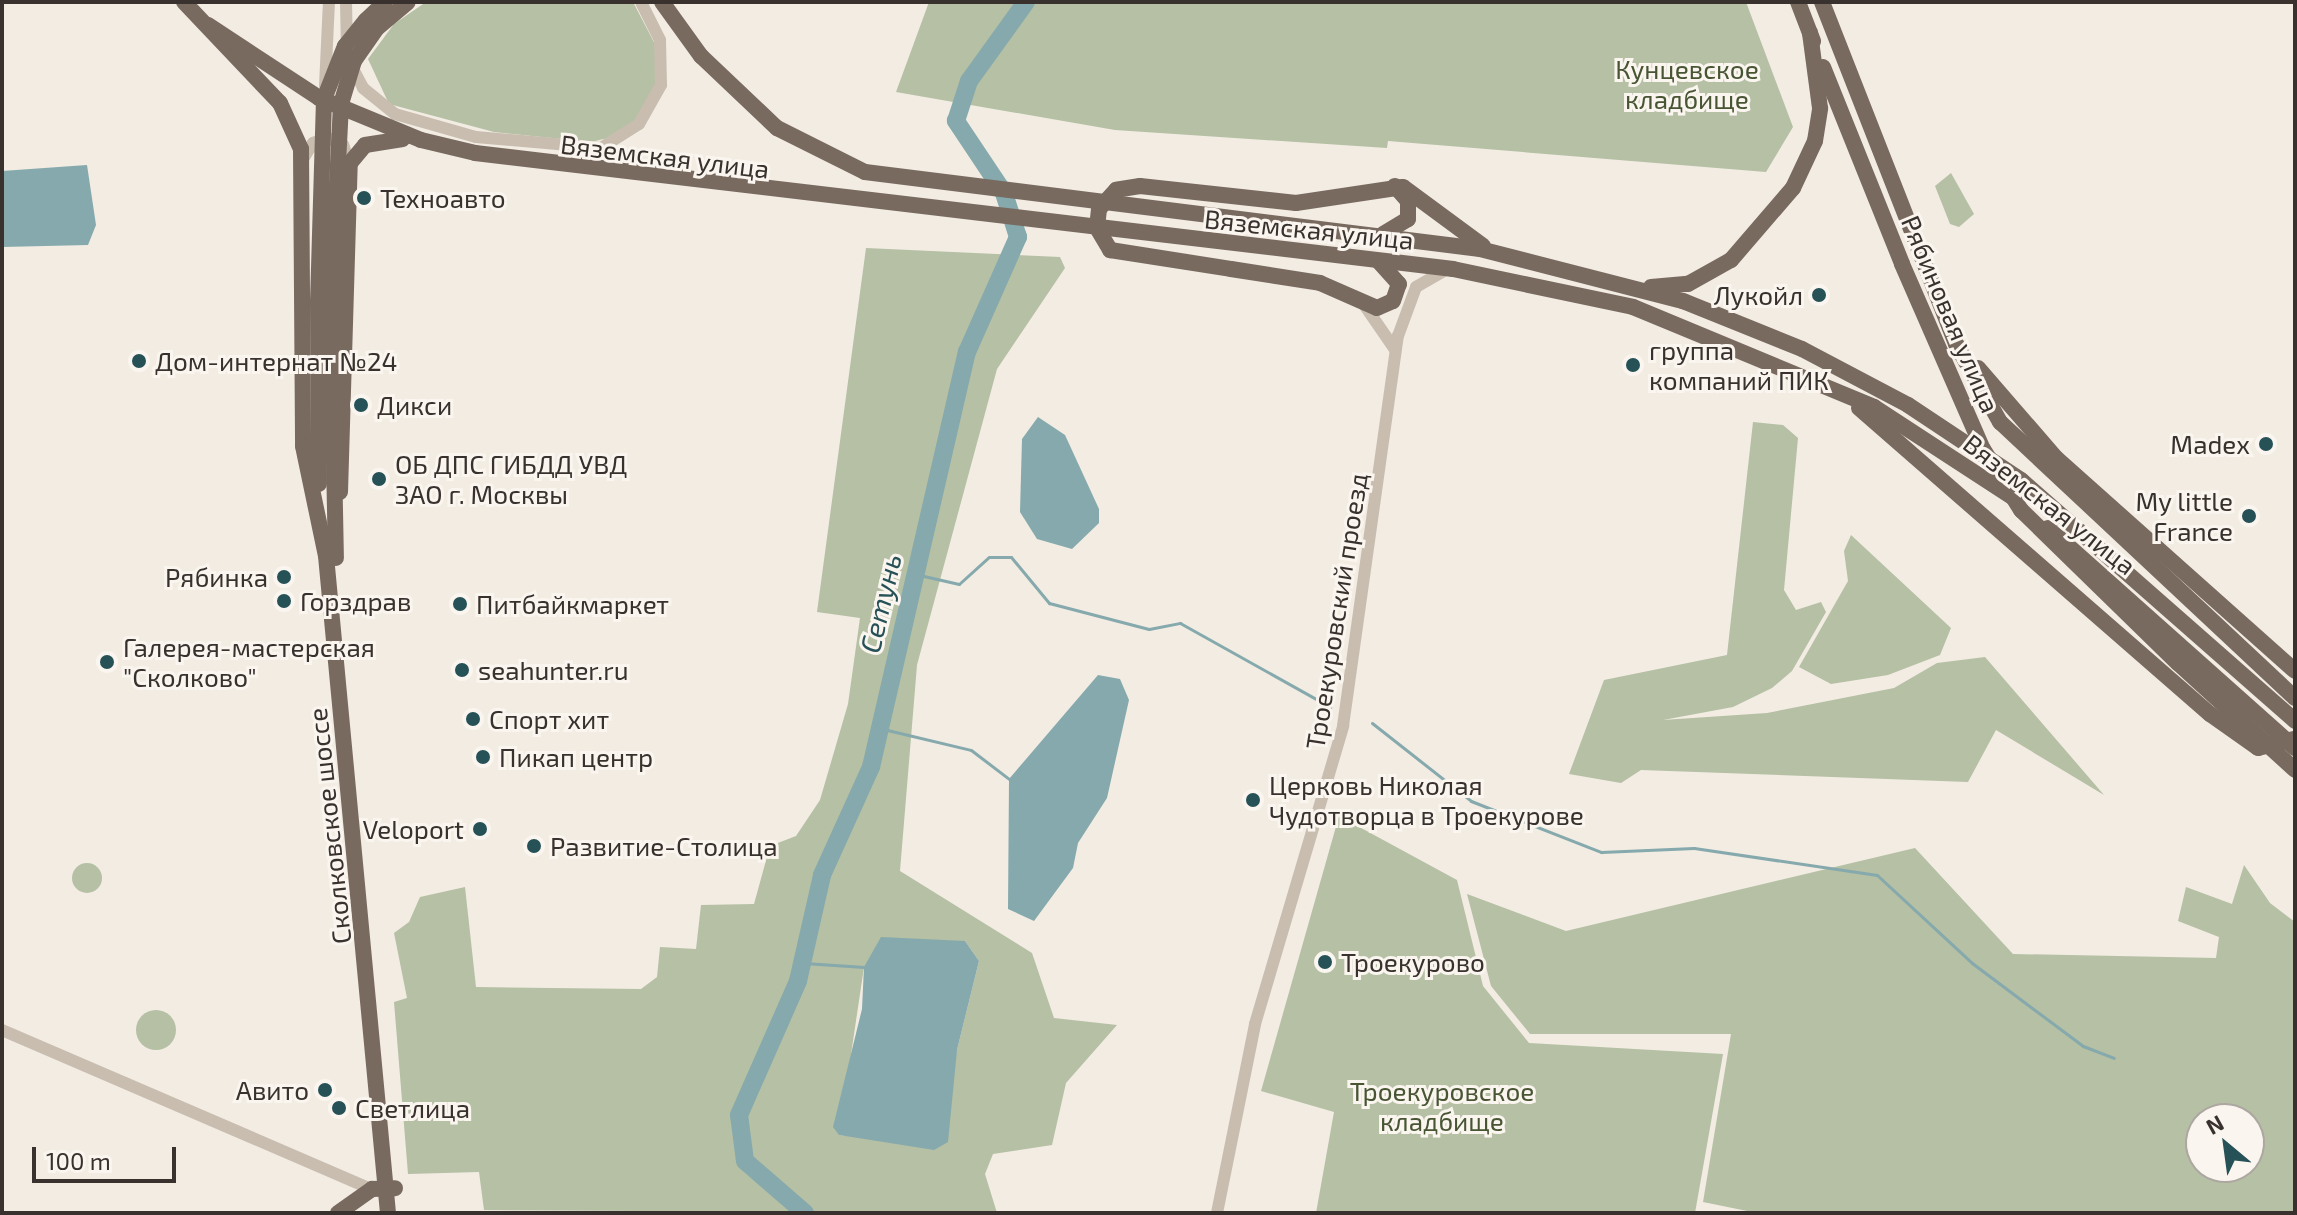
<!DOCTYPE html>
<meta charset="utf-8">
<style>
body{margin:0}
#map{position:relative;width:2297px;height:1215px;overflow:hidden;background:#f2ece3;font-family:"Exo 2",sans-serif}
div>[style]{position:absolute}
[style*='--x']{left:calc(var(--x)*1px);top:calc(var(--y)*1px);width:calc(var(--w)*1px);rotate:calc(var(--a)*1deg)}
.green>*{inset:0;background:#b5c0a4}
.round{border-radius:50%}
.water>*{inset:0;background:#85a9ac}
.stream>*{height:3px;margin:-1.5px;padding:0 1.5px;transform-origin:1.5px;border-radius:1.5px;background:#85a9ac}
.river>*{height:18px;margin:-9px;padding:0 9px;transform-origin:9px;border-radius:9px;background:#85a9ac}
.minor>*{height:12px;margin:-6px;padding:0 6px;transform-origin:6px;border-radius:6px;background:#c9bdb0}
.major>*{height:16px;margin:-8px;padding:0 8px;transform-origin:8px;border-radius:8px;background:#796a60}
.major-bridge>*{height:16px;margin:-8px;padding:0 8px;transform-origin:8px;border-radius:8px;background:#796a60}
.dots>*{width:22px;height:22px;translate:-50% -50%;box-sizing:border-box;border:4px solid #faf5ef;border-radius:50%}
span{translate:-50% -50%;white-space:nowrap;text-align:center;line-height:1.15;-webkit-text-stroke:6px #faf5ef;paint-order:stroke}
.park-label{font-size:26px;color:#475533}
.street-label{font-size:26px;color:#39312d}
.poi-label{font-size:26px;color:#39312d}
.left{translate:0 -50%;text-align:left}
.right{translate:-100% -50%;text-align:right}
.water-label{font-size:28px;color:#265157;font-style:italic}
.frame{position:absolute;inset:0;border:4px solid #39312d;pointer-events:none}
.north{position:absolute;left:2185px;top:1103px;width:80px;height:80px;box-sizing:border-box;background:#faf5ef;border:2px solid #ada7a1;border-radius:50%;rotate:331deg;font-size:22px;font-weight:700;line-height:32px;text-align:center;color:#39312d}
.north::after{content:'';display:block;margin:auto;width:28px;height:36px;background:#265157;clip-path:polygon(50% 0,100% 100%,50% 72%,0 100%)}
.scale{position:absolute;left:32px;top:1147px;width:144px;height:36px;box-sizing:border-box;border:4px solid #39312d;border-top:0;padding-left:10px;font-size:24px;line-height:28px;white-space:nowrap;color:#39312d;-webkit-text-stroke:6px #faf5ef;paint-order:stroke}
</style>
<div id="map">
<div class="green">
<i style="clip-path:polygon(426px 2px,633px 2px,656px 46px,655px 85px,638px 118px,612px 137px,591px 142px,494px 132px,389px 104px,368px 59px,394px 24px)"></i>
<i style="clip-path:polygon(929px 2px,1746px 2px,1793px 127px,1766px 172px,1388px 141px,1387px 148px,1115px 130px,896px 92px)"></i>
<i style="clip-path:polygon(1951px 173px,1974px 214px,1959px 227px,1950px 224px,1935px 186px)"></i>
<i style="clip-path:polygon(evenodd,866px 248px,1060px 257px,1065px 268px,997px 369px,917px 665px,900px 871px,1032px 953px,1054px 1018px,1117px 1025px,1066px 1083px,1052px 1145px,993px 1154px,985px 1174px,997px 1213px,484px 1210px,479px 1172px,408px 1174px,394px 1002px,407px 998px,394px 933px,409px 922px,420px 897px,465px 887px,476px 987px,641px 989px,657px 977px,660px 947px,696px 949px,701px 905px,754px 904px,770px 846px,796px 836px,820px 800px,848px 704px,860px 618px,817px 612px,866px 248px,965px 941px,979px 961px,957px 1050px,880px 1139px,839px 1135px,864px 967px,965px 941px)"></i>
<i style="clip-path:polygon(1753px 422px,1783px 425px,1798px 438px,1784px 590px,1796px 610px,1821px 602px,1826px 612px,1792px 671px,1772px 688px,1733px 707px,1663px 720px,1767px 713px,1894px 688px,1937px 663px,1985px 657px,2104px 795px,1996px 730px,1968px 782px,1641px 770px,1621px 783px,1569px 774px,1604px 680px,1727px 655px)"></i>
<i style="clip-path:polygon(1851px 535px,1951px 628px,1940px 655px,1888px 675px,1831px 684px,1799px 667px,1848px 581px,1844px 551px)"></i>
<i style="clip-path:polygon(1339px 816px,1457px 880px,1483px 986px,1529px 1043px,1723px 1054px,1695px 1213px,1316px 1213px,1334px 1112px,1261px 1091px)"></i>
<i style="clip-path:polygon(evenodd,1915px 848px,2013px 954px,2216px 958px,2219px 937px,2178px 921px,2186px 887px,2232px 904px,2244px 865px,2270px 903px,2295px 922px,2295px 1213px,1757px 1213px,1703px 1202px,1731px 1034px,1530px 1034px,1491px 986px,1467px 894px,1566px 931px,1915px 848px,2201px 1119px,2249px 1119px,2249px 1167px,2201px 1167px,2201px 1119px)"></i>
<i class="round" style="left:72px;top:863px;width:30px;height:30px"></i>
<i class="round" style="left:136px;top:1010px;width:40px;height:40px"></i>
</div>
<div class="water">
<i style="clip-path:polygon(87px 165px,96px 225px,88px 245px,2px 247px,2px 171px)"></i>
<i style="clip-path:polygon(1038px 417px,1065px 435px,1099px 509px,1099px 523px,1072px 549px,1037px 539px,1020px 512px,1022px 439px)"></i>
<i style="clip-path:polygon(1098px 675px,1120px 679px,1129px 700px,1107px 798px,1078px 843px,1073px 868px,1034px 921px,1008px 909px,1009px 779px)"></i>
<i style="clip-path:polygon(881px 937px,965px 941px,979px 961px,957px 1050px,948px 1142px,934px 1150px,839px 1135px,833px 1127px,862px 1009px,864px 967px)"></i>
</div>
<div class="stream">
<i style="--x:915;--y:574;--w:45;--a:12.8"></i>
<i style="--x:959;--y:584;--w:40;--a:-42"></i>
<i style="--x:989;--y:557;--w:22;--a:0"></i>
<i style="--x:1011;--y:557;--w:60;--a:50.4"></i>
<i style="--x:1049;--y:603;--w:103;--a:14.6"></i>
<i style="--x:1149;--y:629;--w:32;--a:-11"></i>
<i style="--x:1180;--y:623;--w:172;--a:29.2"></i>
<i style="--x:1372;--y:723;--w:126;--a:38.2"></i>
<i style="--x:1471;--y:801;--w:140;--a:21.4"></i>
<i style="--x:1601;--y:852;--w:93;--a:-2.5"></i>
<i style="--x:1694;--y:848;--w:185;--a:8.4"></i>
<i style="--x:1877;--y:875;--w:129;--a:42.8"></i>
<i style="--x:1972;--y:963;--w:139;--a:36.8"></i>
<i style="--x:2083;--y:1046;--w:33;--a:21"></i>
<i style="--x:883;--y:729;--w:90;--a:13.4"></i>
<i style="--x:971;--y:750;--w:48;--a:37.3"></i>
<i style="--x:804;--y:963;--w:60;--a:3.8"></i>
</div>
<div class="river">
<i style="--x:805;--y:1213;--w:79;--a:-139.1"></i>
<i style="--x:745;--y:1161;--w:46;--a:-97.4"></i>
<i style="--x:739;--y:1115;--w:146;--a:-66.2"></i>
<i style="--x:798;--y:981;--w:109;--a:-77.2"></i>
<i style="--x:822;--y:875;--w:119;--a:-65.6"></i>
<i style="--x:871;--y:767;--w:426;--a:-77"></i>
<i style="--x:967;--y:352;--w:126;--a:-66.1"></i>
<i style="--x:1018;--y:237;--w:46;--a:-107.7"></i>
<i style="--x:1004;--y:193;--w:87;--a:-123.7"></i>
<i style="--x:956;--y:121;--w:42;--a:-72"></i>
<i style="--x:969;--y:81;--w:97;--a:-54.2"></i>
</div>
<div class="minor">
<i style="--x:346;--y:2;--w:46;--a:88.8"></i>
<i style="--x:351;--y:65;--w:26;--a:62"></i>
<i style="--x:363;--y:88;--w:41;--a:39.1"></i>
<i style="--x:395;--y:114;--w:84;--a:15.9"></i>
<i style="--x:476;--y:137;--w:125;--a:5"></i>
<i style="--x:601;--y:148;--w:45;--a:-32.3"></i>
<i style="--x:639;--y:124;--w:45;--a:-60.6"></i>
<i style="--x:661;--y:85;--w:45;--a:-91.3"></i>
<i style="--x:660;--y:40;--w:42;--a:-116.6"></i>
<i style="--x:325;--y:86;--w:84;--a:-87.3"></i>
<i style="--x:303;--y:159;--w:19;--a:-58"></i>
<i style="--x:313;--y:143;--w:16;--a:-18"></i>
<i style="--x:328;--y:138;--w:17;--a:25"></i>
<i style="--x:343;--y:145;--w:19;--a:69"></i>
<i style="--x:1365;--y:306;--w:51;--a:55.4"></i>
<i style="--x:2;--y:1030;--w:403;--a:23.3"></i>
<i style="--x:1217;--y:1213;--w:193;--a:-78.6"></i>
<i style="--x:1255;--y:1024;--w:311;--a:-73.5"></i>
<i style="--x:1343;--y:726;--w:394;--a:-82"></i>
<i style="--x:1398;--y:336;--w:52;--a:-69.8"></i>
<i style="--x:1416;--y:287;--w:34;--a:-30"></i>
</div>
<div class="major">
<i style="--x:184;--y:2;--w:139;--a:46.5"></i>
<i style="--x:280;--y:103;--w:51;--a:65.5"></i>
<i style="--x:301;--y:149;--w:297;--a:89.6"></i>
<i style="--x:303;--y:446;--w:112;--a:78.2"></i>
<i style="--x:326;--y:556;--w:660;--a:84.61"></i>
<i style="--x:662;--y:2;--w:67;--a:54.2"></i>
<i style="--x:701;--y:56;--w:105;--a:43.5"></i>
<i style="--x:777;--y:128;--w:98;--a:26.6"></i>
<i style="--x:865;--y:172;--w:620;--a:7.14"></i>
<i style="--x:1480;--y:249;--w:210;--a:14.4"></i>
<i style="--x:1683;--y:301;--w:128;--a:22"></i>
<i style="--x:1802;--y:349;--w:120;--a:27.8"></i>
<i style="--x:1908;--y:405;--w:136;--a:33.6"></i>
<i style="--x:2021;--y:480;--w:365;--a:41.3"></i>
<i style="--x:1798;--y:2;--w:42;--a:69"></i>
<i style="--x:1822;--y:2;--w:367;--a:68.6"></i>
<i style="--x:1956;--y:344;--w:90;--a:60.6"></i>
<i style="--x:2000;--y:422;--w:404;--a:43.1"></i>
<i style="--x:366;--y:20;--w:26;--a:-43"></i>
<i style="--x:208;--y:25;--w:133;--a:33.3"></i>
<i style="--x:319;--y:98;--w:110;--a:22.4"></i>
<i style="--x:421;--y:140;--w:56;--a:13.5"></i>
<i style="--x:475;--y:153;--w:985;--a:6.76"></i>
<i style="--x:1453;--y:269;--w:184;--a:11.9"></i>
<i style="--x:1633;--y:307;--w:261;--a:22.5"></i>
<i style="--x:1874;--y:407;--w:165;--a:33.1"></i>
<i style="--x:377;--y:28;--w:40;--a:-40"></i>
<i style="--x:1823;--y:67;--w:212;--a:68.1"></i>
<i style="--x:1140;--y:186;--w:157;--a:6.2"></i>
<i style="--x:1296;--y:203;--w:108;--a:-8.5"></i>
<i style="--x:1403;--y:187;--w:99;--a:36.4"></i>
<i style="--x:1383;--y:234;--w:29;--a:-31"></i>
<i style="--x:1408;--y:219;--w:18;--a:-90"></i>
<i style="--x:1408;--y:201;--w:20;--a:-131"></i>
<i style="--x:1231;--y:269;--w:90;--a:8.9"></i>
<i style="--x:1320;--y:283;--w:62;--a:23.7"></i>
<i style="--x:1377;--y:308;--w:17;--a:-24"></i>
<i style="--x:1393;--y:301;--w:18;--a:-71"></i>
<i style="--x:1399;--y:284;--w:31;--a:-132"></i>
<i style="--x:1651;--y:287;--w:37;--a:-5"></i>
<i style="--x:1688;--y:284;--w:49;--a:-29.2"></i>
<i style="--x:1731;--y:260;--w:95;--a:-49.3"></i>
<i style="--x:1793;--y:188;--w:52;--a:-64.9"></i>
<i style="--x:1815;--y:141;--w:33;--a:-81"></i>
<i style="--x:1820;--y:108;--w:76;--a:-97.6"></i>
<i style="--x:318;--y:302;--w:182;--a:89.7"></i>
<i style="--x:331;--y:302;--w:256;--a:88.9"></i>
<i style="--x:1978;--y:368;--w:119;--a:49.1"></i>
<i style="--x:2056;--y:458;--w:320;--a:41.7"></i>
<i style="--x:1859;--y:408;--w:466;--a:41.1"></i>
<i style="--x:340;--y:492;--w:329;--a:-88.3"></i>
<i style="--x:350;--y:163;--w:23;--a:-50"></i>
<i style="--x:365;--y:145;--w:38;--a:-9"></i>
<i style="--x:2048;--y:528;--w:331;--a:41.7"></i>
<i style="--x:2178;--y:663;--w:159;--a:42.4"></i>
<i style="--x:338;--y:1213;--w:42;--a:-35.2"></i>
<i style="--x:372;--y:1189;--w:23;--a:-2"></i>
</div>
<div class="major-bridge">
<i style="--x:1140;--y:186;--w:24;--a:171"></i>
<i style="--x:1116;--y:190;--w:25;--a:132"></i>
<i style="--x:1099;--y:209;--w:19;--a:96"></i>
<i style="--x:1097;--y:228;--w:26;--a:59"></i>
<i style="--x:1110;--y:250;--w:122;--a:8.9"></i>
<i style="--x:1902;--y:264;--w:202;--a:66.4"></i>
<i style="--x:1983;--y:449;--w:72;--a:58.1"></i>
<i style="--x:2021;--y:510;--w:219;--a:44.3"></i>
<i style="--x:318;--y:302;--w:203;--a:-88.3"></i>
<i style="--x:324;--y:99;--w:57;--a:-68.4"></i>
<i style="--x:345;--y:46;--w:33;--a:-51"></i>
<i style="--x:331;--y:302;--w:198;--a:-87.1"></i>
<i style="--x:341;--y:104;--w:45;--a:-73.2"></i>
<i style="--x:354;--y:61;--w:40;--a:-55.1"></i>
<i style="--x:2210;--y:714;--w:59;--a:35.3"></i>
<i style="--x:2258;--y:748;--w:38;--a:-14"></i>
</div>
<div class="dots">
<i style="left:364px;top:198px;background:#265157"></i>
<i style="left:1819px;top:295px;background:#265157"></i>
<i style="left:139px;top:361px;background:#265157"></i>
<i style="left:1633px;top:365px;background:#265157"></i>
<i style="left:361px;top:405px;background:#265157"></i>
<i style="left:2266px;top:444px;background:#265157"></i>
<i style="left:379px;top:479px;background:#265157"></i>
<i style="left:2249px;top:516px;background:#265157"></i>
<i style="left:284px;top:577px;background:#265157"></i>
<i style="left:284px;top:601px;background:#265157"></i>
<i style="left:460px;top:604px;background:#265157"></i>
<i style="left:107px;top:662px;background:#265157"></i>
<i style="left:462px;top:670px;background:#265157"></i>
<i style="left:473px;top:719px;background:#265157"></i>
<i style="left:483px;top:757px;background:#265157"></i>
<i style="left:1253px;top:800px;background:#265157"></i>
<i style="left:480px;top:829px;background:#265157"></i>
<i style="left:534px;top:846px;background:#265157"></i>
<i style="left:1325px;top:962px;background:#265157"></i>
<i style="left:325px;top:1090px;background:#265157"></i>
<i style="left:339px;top:1108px;background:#265157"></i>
</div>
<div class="park-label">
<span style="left:1687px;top:84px">Кунцевское<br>кладбище</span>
<span style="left:1442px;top:1106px">Троекуровское<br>кладбище</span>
</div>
<div class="street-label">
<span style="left:665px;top:156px;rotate:7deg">Вяземская улица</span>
<span style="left:1309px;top:229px;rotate:6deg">Вяземская улица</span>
<span style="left:1951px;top:314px;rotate:67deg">Рябиновая улица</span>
<span style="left:2050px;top:504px;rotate:38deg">Вяземская улица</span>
<span style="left:1336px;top:611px;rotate:-81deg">Троекуровский проезд</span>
<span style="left:329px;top:826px;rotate:-96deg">Сколковское шоссе</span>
</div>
<div class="poi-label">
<span class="left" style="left:380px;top:198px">Техноавто</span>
<span class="right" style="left:1803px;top:295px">Лукойл</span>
<span class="left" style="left:1649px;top:365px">группа<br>компаний ПИК</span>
<span class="left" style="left:155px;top:361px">Дом-интернат №24</span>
<span class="left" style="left:377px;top:405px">Дикси</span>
<span class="right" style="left:2250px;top:444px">Madex</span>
<span class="left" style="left:395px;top:479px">ОБ ДПС ГИБДД УВД<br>ЗАО г. Москвы</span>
<span class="right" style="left:2233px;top:516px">My little<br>France</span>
<span class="right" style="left:268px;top:577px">Рябинка</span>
<span class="left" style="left:300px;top:601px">Горздрав</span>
<span class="left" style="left:476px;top:604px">Питбайкмаркет</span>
<span class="left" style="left:123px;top:662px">Галерея-мастерская<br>"Сколково"</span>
<span class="left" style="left:478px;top:670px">seahunter.ru</span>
<span class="left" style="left:489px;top:719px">Спорт хит</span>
<span class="left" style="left:499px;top:757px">Пикап центр</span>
<span class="left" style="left:1269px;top:800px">Церковь Николая<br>Чудотворца в Троекурове</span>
<span class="right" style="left:464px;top:829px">Veloport</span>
<span class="left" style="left:550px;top:846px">Развитие-Столица</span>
<span class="left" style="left:1341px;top:962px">Троекурово</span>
<span class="right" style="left:309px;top:1090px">Авито</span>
<span class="left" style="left:355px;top:1108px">Светлица</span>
</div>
<div class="water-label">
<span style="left:880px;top:603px;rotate:-77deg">Сетунь</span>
</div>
<div class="frame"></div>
<div class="north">N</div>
<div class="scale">100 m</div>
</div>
